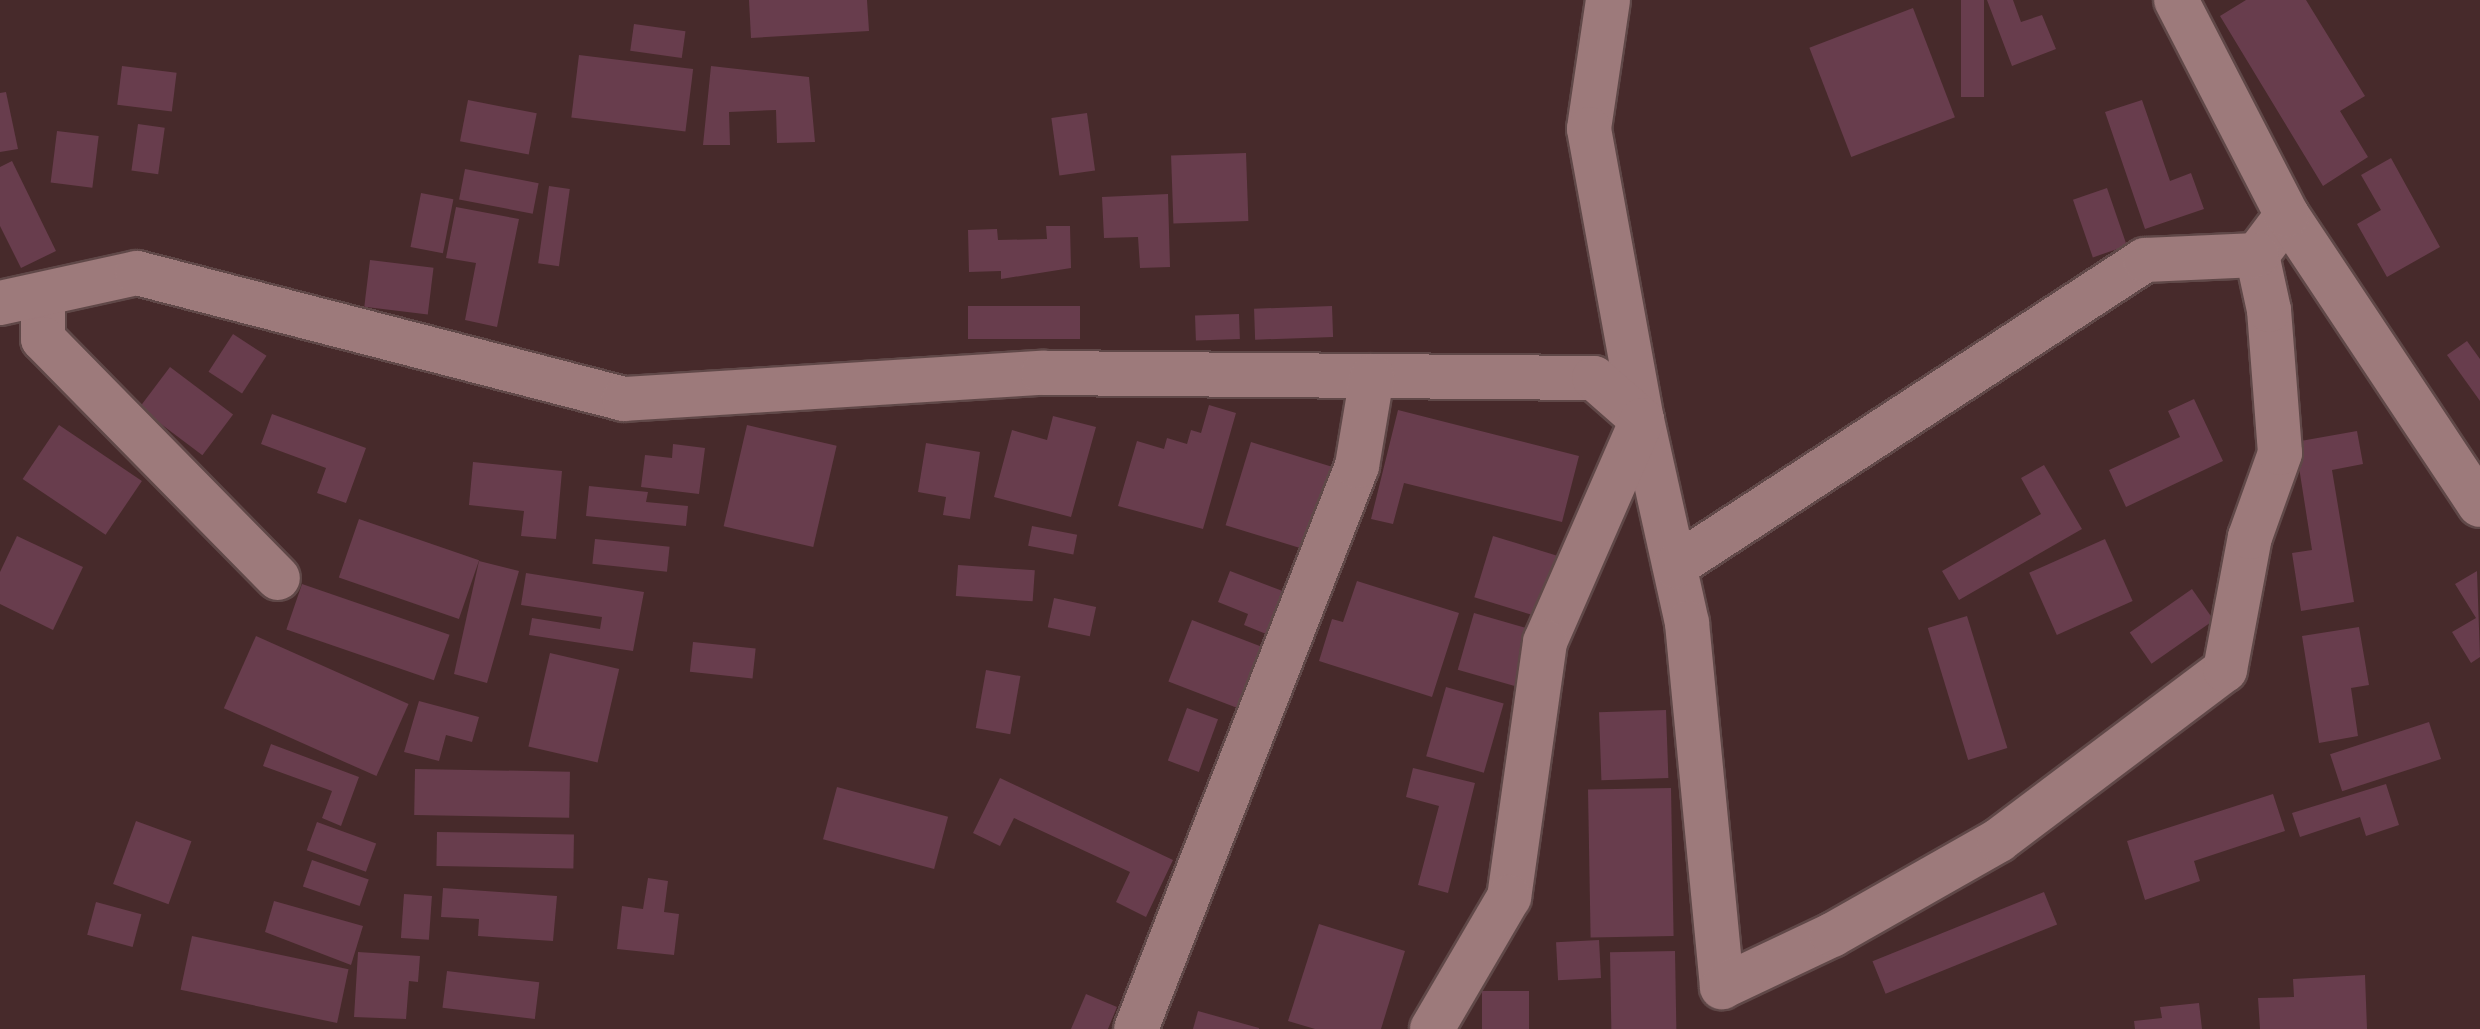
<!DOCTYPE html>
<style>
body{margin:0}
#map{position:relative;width:2480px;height:1029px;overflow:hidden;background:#472a2b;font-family:"Noto Serif",serif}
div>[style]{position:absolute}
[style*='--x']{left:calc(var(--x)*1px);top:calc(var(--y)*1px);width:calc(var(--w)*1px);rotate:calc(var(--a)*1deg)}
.building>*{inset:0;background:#683d4d;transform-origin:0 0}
.roads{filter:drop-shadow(2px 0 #604848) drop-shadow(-2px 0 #604848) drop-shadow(0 2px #604848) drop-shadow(0 -2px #604848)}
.minor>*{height:44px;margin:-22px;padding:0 22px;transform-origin:22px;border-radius:22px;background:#9d7a7b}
span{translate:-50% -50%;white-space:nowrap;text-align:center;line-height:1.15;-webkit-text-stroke:7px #3c2021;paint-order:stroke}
</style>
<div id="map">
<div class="building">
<i style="clip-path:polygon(749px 0,867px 0,869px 31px,751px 38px)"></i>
<i style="left:1961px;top:0;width:23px;height:97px"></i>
<i style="clip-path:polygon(1987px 0,2013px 0,2021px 22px,2042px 15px,2056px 49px,2012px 66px)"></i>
<i style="clip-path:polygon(2246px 0,2306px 0,2365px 96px,2340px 111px,2368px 157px,2323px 186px,2220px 16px)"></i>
<i style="left:1913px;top:8px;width:117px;height:111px;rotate:69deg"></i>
<i style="left:634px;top:24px;width:52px;height:27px;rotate:8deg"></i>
<i style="left:579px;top:55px;width:115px;height:63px;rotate:7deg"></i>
<i style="left:122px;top:66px;width:55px;height:39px;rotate:7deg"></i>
<i style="clip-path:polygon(711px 66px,809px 77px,815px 142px,777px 143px,776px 110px,729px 112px,730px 145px,703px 145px)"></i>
<i style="clip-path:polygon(6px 92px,18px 149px,0 152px,0 93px)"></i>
<i style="left:468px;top:100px;width:70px;height:42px;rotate:11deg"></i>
<i style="clip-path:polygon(2142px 100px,2170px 181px,2191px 173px,2204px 209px,2145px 229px,2105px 112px)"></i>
<i style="left:1087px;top:113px;width:58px;height:36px;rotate:82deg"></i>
<i style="left:138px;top:124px;width:27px;height:47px;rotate:8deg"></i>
<i style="left:57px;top:131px;width:42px;height:52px;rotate:7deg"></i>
<i style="left:1246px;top:153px;width:68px;height:75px;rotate:88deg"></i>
<i style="clip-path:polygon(2391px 158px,2440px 247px,2387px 277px,2357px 224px,2381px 210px,2361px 175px)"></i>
<i style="clip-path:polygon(12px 161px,56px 251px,21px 268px,0 226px,0 167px)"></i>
<i style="left:465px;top:169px;width:75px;height:31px;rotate:11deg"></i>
<i style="left:549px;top:186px;width:21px;height:78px;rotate:8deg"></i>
<i style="left:2107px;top:188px;width:61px;height:36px;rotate:71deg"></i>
<i style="left:421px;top:193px;width:33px;height:55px;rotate:11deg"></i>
<i style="clip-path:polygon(1168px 194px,1170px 267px,1140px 268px,1138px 237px,1104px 238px,1102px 197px)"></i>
<i style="clip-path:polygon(456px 207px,519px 219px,497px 327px,465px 320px,476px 263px,446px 258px)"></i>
<i style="clip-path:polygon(1046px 226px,1070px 226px,1071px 268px,1001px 279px,1001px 271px,969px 272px,968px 230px,997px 229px,998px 240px,1047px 239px)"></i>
<i style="left:370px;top:260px;width:64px;height:47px;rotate:7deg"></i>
<i style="left:1080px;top:306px;width:33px;height:112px;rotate:90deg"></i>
<i style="left:1332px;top:306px;width:31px;height:78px;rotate:88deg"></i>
<i style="left:1239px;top:314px;width:25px;height:44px;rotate:88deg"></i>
<i style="left:233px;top:334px;width:40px;height:45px;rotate:33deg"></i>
<i style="clip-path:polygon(2467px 341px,2480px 359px,2480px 401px,2447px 355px)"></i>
<i style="left:170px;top:367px;width:79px;height:51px;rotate:37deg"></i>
<i style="clip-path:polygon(2194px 399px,2223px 461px,2126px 507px,2109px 470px,2180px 437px,2168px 411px)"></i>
<i style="clip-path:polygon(1209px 405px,1236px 413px,1203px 529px,1118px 506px,1137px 441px,1164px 449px,1167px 438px,1187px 444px,1191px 430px,1201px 433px)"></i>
<i style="clip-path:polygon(1398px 410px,1579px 456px,1562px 522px,1404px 483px,1393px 524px,1371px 519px)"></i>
<i style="clip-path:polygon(272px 414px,366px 448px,346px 503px,317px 493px,326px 468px,261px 444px)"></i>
<i style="clip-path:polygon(1053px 416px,1096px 427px,1071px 517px,994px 497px,1012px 430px,1047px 440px)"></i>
<i style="left:59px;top:425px;width:100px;height:65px;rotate:34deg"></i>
<i style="left:747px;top:425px;width:92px;height:104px;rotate:13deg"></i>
<i style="clip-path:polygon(2357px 431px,2363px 464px,2332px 470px,2354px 602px,2301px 611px,2292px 553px,2312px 550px,2295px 442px)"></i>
<i style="left:1251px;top:442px;width:88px;height:87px;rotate:17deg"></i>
<i style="clip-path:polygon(926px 443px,980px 452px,970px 519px,943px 515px,946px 497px,918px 492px)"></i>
<i style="clip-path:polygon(673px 444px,705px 448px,699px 494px,641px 487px,645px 455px,672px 458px)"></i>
<i style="clip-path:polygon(473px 462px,562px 471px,556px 539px,521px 536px,524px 511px,469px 505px)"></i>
<i style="clip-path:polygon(2044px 465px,2082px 529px,1959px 600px,1942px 571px,2041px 514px,2021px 478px)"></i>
<i style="clip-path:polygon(589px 486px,648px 492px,646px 502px,688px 506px,686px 526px,586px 516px)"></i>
<i style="left:359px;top:519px;width:127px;height:62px;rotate:19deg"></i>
<i style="left:1032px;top:526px;width:46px;height:20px;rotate:11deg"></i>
<i style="clip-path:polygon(17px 536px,83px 567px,53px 630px,0 604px,0 572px)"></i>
<i style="left:1493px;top:536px;width:68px;height:64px;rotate:17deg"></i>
<i style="left:595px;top:539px;width:75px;height:25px;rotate:6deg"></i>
<i style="left:2105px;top:539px;width:68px;height:83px;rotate:66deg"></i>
<i style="clip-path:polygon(479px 561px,519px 571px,487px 683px,454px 674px)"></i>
<i style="left:958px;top:565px;width:77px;height:31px;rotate:4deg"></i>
<i style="clip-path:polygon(1230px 571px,1288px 593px,1271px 636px,1244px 625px,1248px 614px,1218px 602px)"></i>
<i style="clip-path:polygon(2477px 571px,2480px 657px,2471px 663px,2452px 632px,2476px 618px,2455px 584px)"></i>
<i style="clip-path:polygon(526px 573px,644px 592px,633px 651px,529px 635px,532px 618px,600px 629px,602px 617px,521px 605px)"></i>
<i style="clip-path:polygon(1357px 581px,1459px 613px,1432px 697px,1319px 661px,1332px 619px,1343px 622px)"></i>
<i style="left:302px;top:584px;width:156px;height:48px;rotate:19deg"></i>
<i style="left:2192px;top:589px;width:38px;height:76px;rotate:55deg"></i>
<i style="left:1054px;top:598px;width:43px;height:30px;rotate:12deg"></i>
<i style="left:1474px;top:613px;width:61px;height:59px;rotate:16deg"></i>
<i style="left:1967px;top:616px;width:138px;height:41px;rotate:73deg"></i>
<i style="left:1192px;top:620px;width:83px;height:66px;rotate:21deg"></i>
<i style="clip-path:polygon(2359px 627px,2369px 685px,2351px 688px,2358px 736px,2319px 743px,2302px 636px)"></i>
<i style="left:256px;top:636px;width:167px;height:79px;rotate:24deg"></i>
<i style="left:693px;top:642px;width:63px;height:30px;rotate:6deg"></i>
<i style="left:550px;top:653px;width:71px;height:96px;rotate:13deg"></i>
<i style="left:986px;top:670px;width:35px;height:59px;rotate:10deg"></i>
<i style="left:1446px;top:687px;width:60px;height:72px;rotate:16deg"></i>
<i style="clip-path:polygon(419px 701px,479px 717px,472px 742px,446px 735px,439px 761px,404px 752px)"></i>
<i style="left:1187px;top:708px;width:33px;height:56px;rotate:20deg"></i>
<i style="left:1666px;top:710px;width:68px;height:67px;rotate:88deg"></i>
<i style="left:2429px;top:722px;width:39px;height:104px;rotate:72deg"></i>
<i style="clip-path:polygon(271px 744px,359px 777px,341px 826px,322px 818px,332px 791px,263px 766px)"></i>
<i style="clip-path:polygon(1413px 768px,1475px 783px,1448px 893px,1418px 885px,1439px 806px,1406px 797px)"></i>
<i style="left:415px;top:769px;width:155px;height:46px;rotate:1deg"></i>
<i style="clip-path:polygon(1000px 778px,1173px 860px,1146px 917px,1116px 902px,1130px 872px,1014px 818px,1000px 846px,973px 833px)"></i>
<i style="clip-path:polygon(2386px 784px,2399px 825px,2366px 836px,2360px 817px,2300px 837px,2292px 813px)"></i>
<i style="left:837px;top:787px;width:115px;height:54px;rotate:15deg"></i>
<i style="left:1671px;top:788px;width:148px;height:83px;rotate:89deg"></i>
<i style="clip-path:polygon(2273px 794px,2285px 831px,2194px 861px,2200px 881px,2145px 900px,2127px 841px)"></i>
<i style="left:136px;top:821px;width:59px;height:67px;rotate:20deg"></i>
<i style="left:317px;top:822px;width:63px;height:30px;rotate:20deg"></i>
<i style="left:437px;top:832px;width:137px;height:34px;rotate:1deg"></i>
<i style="left:312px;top:860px;width:60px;height:28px;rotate:19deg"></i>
<i style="clip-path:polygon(648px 878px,668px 881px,664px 912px,679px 914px,674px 955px,617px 949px,622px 906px,643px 909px)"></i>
<i style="clip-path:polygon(443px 888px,557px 896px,553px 941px,478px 936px,479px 919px,441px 917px)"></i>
<i style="left:2044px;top:892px;width:35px;height:185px;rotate:68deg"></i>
<i style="left:404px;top:894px;width:28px;height:44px;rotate:4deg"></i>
<i style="clip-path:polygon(274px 901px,363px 926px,351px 965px,265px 932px)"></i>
<i style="left:96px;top:902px;width:47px;height:34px;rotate:15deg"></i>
<i style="clip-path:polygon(1319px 924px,1405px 951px,1381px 1029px,1315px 1029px,1288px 1021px)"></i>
<i style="left:192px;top:936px;width:160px;height:55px;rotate:12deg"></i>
<i style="left:1599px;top:940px;width:38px;height:43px;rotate:87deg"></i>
<i style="left:1675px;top:951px;width:78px;height:65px;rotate:89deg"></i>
<i style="clip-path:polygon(358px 952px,420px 956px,418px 982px,409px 981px,406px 1019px,354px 1017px)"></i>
<i style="left:447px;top:971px;width:93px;height:37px;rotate:7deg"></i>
<i style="clip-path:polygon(2365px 975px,2367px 1029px,2260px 1029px,2258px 998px,2294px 997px,2293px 979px)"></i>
<i style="left:1529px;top:991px;width:38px;height:47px;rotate:90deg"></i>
<i style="clip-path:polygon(1086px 994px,1117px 1007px,1108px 1029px,1071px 1029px)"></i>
<i style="clip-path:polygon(2199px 1003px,2202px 1029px,2135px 1029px,2134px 1021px,2162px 1018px,2160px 1007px)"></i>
<i style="clip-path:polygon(1198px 1011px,1259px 1028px,1259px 1029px,1193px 1029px)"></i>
</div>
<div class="roads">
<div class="minor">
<i style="--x:1608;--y:0;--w:130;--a:98.4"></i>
<i style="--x:1589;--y:129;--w:296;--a:79.7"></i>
<i style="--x:1642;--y:420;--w:208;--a:77.5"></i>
<i style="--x:1687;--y:623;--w:366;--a:84.5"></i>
<i style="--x:1722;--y:987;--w:122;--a:-25.3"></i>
<i style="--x:1832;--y:935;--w:192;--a:-29.6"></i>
<i style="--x:1999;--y:840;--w:283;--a:-37"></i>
<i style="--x:2225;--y:670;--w:135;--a:-79.4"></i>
<i style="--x:2250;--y:537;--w:89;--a:-70.3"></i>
<i style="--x:2280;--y:453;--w:143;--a:-94.4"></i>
<i style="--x:2269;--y:310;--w:56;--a:-102.3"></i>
<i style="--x:2257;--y:255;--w:50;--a:-53.1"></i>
<i style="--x:2287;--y:215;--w:348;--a:56.4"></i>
<i style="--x:2176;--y:0;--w:242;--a:62.7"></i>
<i style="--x:43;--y:298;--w:41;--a:90"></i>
<i style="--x:43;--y:339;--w:335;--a:45.5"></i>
<i style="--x:0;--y:303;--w:140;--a:-12.4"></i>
<i style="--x:137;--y:273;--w:503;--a:14.51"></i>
<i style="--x:624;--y:399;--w:420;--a:-3.6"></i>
<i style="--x:1043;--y:373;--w:551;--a:0.52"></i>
<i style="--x:1594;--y:378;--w:64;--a:41.2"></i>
<i style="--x:1642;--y:420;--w:242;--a:113.6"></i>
<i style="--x:1545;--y:642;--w:258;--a:98"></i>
<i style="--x:1509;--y:897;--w:153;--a:120.3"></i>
<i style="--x:1675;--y:566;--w:561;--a:-33.07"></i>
<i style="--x:2145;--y:260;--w:112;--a:-2.6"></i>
<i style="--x:1136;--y:1029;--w:605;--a:-68.57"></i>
<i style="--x:1357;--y:466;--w:91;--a:-80.5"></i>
</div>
</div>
</div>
